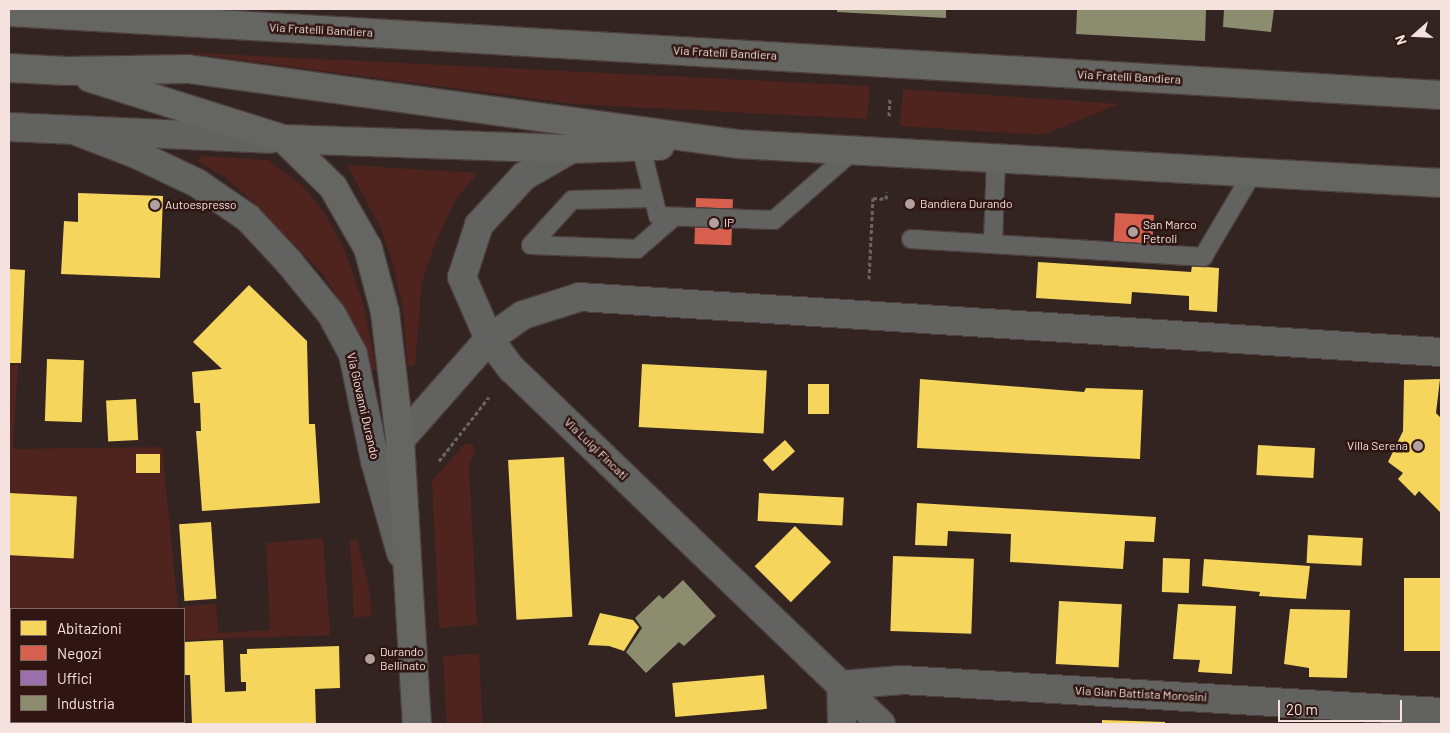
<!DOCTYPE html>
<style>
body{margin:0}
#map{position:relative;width:1450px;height:733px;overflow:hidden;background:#332422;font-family:Barlow,sans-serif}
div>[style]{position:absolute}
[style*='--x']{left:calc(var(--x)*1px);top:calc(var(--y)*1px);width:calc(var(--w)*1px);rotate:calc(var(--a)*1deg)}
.green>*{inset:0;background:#4f231e;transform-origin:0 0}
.homes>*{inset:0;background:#f6d55c;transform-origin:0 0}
.shops>*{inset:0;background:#d6604d;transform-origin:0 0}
.offices>*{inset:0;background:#9970ab;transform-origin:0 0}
.industry>*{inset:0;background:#8c8c6e}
.path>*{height:3px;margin-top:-1.5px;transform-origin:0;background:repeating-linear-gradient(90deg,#696563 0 4px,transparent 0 6.5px)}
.roads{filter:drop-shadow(1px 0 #4c3f3e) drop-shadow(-1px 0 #4c3f3e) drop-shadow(0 1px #4c3f3e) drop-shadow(0 -1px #4c3f3e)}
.lane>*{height:18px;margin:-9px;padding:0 9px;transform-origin:9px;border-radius:9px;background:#626360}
.street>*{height:28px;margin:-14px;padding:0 14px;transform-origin:14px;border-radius:14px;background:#626360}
.secondary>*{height:28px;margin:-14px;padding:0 14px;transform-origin:14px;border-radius:14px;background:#656562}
.dots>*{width:14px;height:14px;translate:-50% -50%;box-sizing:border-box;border:2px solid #2f1612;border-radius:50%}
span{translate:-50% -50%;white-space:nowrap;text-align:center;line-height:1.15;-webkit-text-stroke:5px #2f1612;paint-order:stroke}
.street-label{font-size:12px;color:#f5e2df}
.poi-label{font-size:12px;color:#f5e2df}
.left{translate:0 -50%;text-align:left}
.right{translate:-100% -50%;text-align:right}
.frame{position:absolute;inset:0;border:10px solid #f5e2df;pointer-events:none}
.legend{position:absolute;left:10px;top:608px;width:175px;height:115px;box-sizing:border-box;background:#2f1612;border:1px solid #7e6864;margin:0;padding:6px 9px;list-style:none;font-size:15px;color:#f5e2df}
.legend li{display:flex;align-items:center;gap:10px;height:25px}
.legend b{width:25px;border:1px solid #7e6864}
.north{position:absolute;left:1390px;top:10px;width:50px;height:50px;-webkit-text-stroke:4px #2f1612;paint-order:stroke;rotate:251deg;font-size:14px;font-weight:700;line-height:20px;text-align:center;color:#f5e2df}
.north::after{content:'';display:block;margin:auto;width:18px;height:22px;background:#f5e2df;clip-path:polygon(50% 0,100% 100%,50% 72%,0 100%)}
.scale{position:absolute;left:1278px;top:700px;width:124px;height:22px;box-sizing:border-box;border:2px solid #f5e2df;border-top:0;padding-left:6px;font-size:15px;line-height:18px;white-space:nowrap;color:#f5e2df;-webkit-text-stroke:4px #2f1612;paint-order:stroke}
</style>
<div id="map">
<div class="green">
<i style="clip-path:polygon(178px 52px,870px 86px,867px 119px,574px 104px)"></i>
<i style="clip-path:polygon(903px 89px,1119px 104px,1043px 135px,900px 126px)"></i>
<i style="clip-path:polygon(201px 156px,268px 160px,303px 186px,326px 215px,345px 251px,364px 306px,376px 370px,368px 372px,355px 325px,323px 274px,252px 201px,225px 177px,198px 162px)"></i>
<i style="clip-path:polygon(347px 165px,478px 173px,456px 199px,434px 246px,422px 282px,415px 365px,408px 366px,402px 303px,391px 258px,381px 229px)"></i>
<i style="clip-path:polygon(9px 365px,18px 365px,13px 449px,162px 447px,178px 609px,11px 609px,9px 633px,9px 555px,74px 558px,77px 497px,9px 493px)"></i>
<i style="clip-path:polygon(465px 444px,473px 445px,475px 450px,469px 465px,477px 625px,439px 628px,432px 481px)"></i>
<i style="clip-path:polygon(323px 538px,330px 635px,186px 640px,183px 606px,216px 604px,218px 633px,270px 630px,266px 543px)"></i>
<i style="clip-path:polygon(350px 540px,357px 540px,370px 593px,371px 616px,354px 618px)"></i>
<i style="left:479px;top:654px;width:70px;height:36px;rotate:87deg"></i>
</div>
<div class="homes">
<i style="clip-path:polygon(78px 193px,163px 196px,160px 278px,61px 274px,64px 221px,78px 222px)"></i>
<i style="clip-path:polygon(1038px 262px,1191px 272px,1192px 266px,1219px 268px,1217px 312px,1189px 310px,1189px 296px,1132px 292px,1131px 304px,1036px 298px)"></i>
<i style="clip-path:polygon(9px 269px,25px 270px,21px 363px,9px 363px)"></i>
<i style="clip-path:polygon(249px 285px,307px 341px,309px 424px,315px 424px,320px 503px,202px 511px,196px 431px,201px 431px,200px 403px,194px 403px,192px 372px,222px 369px,193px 342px)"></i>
<i style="left:47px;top:359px;width:37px;height:62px;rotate:2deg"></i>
<i style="left:642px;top:364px;width:125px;height:63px;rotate:3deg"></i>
<i style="clip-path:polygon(920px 379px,1084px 392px,1086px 388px,1143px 390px,1140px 459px,917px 448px)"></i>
<i style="clip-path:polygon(1440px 379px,1436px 413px,1441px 418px,1441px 513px,1419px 491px,1415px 496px,1398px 479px,1403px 473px,1388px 462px,1403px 431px,1404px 380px)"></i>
<i style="left:808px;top:384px;width:21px;height:30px"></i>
<i style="left:136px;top:399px;width:41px;height:30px;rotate:87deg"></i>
<i style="left:785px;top:440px;width:15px;height:30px;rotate:48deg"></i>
<i style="left:1258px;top:445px;width:57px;height:30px;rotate:3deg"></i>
<i style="left:136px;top:454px;width:24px;height:19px"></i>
<i style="left:564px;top:457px;width:160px;height:56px;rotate:87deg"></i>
<i style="left:9px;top:493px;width:68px;height:62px;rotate:3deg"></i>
<i style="left:759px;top:493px;width:85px;height:28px;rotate:3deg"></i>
<i style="clip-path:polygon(917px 503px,1156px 517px,1154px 542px,1125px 541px,1123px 569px,1010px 562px,1011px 534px,948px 531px,947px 546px,915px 545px)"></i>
<i style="left:211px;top:522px;width:77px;height:32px;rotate:86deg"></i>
<i style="left:795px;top:526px;width:51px;height:57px;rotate:45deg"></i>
<i style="left:1308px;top:535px;width:55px;height:28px;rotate:3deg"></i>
<i style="left:893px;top:556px;width:81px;height:75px;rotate:2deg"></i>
<i style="left:1163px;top:558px;width:27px;height:34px;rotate:2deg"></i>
<i style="clip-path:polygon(1204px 559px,1310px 566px,1306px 599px,1259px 596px,1260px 592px,1202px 586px)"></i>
<i style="left:1404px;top:578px;width:37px;height:73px"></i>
<i style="left:1059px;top:601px;width:63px;height:63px;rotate:3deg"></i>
<i style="clip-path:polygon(1178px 604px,1236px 606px,1232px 674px,1198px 672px,1200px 660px,1173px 659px)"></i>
<i style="clip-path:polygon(1290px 609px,1350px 610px,1347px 678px,1309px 677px,1309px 668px,1284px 664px)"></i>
<i style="clip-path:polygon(600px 613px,633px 620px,639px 627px,624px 651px,609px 646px,588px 645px)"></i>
<i style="clip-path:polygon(223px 640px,225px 692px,246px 691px,246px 682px,241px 682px,240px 654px,247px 654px,247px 649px,339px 646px,340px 688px,315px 689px,316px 724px,192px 724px,190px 675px,184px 675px,184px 642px)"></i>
<i style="left:764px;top:675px;width:34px;height:92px;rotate:85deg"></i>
<i style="clip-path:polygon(1102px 720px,1165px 722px,1165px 724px,1102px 724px)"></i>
<i style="left:116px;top:722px;width:59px;height:2px"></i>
</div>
<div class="shops">
<i style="left:696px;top:198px;width:37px;height:46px;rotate:2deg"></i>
<i style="left:1115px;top:213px;width:39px;height:37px;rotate:3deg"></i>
</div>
<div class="offices">
<i style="left:9px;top:635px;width:2px;height:28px;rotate:27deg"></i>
<i style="clip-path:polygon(10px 691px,11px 722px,57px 722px,57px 724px,9px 724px)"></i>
</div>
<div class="industry">
<i style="clip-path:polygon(837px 9px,946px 9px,946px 18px,837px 12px)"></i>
<i style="clip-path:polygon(1077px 9px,1206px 9px,1205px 41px,1076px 34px)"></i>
<i style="clip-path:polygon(1224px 9px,1274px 9px,1271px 32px,1223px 27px)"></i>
<i style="clip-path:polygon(683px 580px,716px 616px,684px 646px,679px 642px,646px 673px,626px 652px,642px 628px,635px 618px,659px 595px,663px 599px)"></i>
</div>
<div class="path">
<i style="--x:889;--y:116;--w:18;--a:-87"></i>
<i style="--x:869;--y:279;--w:81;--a:-87.2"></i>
<i style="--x:873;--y:198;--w:13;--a:4"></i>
<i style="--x:886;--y:199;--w:7;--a:-82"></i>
<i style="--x:439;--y:461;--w:81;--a:-52"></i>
</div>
<div class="roads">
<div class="lane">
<i style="--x:641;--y:147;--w:71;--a:76.2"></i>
<i style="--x:658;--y:216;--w:116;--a:2"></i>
<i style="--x:774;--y:220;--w:106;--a:-41.2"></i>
<i style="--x:653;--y:198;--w:81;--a:178.6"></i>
<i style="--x:572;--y:200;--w:61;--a:132.3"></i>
<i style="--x:531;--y:245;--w:106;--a:2.2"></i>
<i style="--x:637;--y:249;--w:49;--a:-40.9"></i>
<i style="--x:911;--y:239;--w:293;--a:3.5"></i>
<i style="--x:1203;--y:257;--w:99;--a:-59.5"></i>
<i style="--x:993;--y:244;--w:86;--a:-88"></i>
</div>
<div class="street">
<i style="--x:9;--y:127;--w:261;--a:2.6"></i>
<i style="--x:76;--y:131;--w:64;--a:21"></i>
<i style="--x:136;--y:154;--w:68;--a:25.4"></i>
<i style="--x:197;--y:183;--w:62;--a:34.5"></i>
<i style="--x:248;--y:218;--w:60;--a:47"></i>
<i style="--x:289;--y:262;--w:68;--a:50.9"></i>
<i style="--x:332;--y:315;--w:44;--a:61.7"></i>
<i style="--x:353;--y:354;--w:109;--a:78.4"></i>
<i style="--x:375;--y:461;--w:96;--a:74.2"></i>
<i style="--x:571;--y:149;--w:54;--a:150.1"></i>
<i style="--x:524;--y:176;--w:67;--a:132.6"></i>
<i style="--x:479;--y:225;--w:55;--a:108.1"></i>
<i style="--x:462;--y:277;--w:68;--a:66.5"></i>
<i style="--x:489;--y:339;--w:38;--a:53"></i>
<i style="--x:512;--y:369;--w:512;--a:43.89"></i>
<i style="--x:400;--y:440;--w:135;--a:-48.6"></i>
<i style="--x:489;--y:339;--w:42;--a:-35.2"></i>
<i style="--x:523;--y:315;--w:60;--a:-17.5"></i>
<i style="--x:580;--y:297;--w:863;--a:3.66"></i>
<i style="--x:842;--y:724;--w:39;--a:-91"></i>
<i style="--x:841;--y:685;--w:61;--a:-4.7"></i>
<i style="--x:902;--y:680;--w:540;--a:3.4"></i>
</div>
<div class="secondary">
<i style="--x:9;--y:12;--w:1434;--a:3.32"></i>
<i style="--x:9;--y:68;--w:58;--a:3"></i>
<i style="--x:67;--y:71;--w:121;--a:-0.9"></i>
<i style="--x:188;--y:69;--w:554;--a:7.78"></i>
<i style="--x:737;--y:144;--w:705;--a:3.17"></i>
<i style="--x:90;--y:78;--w:203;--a:17.5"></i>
<i style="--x:284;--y:139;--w:287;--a:2"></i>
<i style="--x:571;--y:149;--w:89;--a:-1.9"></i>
<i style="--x:284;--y:139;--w:69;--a:44.4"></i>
<i style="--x:333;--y:187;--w:70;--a:60.2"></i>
<i style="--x:368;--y:248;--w:66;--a:75.1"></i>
<i style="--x:385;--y:312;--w:129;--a:83.3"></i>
<i style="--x:400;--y:440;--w:285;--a:86.6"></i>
</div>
</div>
<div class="dots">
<i style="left:910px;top:204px;background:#b1a09d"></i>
<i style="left:155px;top:205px;background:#b1a09d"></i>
<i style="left:714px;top:223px;background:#b1a09d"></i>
<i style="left:1133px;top:232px;background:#b1a09d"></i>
<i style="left:1418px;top:446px;background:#b1a09d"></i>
<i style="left:370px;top:659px;background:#b1a09d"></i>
</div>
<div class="street-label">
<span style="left:321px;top:30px;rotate:3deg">Via Fratelli Bandiera</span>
<span style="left:725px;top:53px;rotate:3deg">Via Fratelli Bandiera</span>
<span style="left:1129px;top:77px;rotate:3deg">Via Fratelli Bandiera</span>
<span style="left:363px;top:406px;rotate:77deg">Via Giovanni Durando</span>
<span style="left:596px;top:449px;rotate:44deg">Via Luigi Fincati</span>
<span style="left:1141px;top:694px;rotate:3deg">Via Gian Battista Morosini</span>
</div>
<div class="poi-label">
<span class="left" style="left:920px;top:204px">Bandiera Durando</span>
<span class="left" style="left:165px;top:205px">Autoespresso</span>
<span class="left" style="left:724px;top:223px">IP</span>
<span class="left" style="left:1143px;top:232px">San Marco<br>Petroli</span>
<span class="right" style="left:1408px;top:446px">Villa Serena</span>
<span class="left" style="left:380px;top:659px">Durando<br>Bellinato</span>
</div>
<div class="frame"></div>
<ul class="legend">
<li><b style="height:14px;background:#f6d55c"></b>Abitazioni</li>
<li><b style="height:14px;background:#d6604d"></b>Negozi</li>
<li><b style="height:14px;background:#9970ab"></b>Uffici</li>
<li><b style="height:14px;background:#8c8c6e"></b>Industria</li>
</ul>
<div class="north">N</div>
<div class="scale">20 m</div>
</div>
